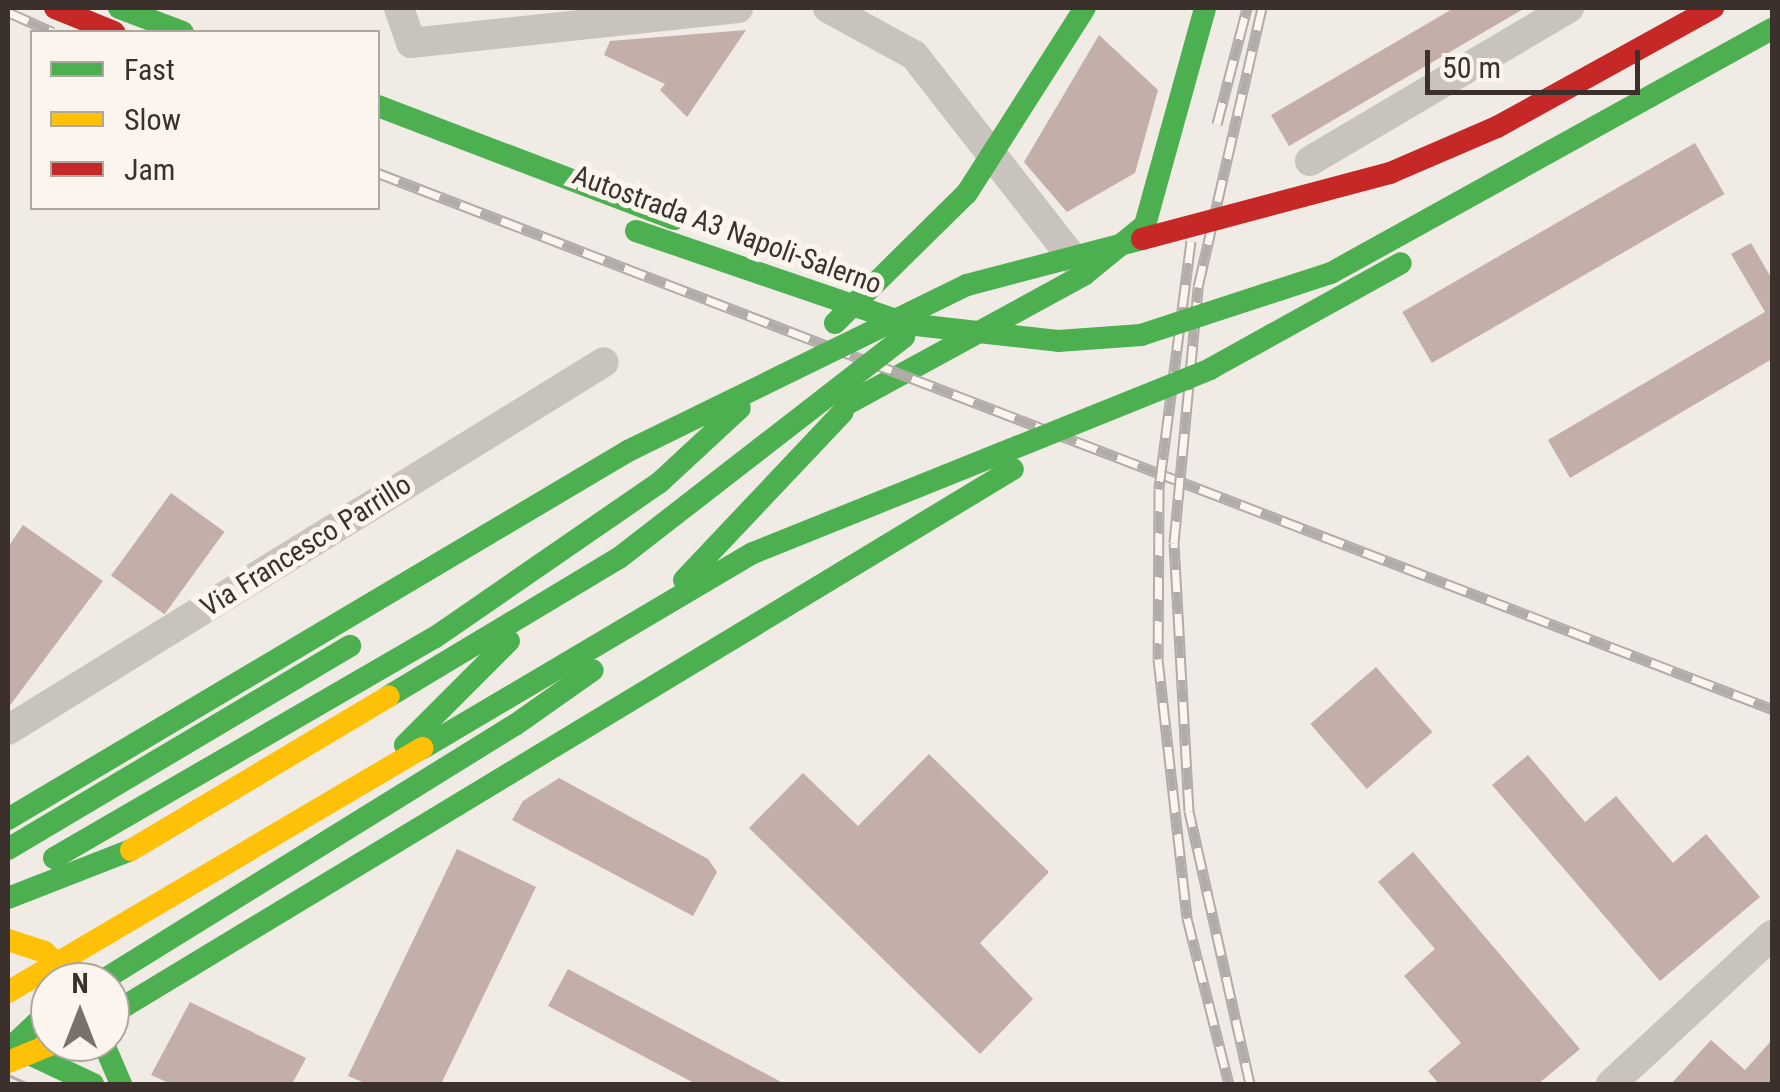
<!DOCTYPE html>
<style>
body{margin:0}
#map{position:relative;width:1780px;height:1092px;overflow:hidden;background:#f0ebe5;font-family:"Roboto Condensed",sans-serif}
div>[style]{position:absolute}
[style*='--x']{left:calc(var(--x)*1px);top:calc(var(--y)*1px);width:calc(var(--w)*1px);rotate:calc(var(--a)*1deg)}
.building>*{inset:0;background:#c3afa7;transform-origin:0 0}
.street>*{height:30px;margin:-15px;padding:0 15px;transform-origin:15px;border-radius:15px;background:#c9c3be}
.fast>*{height:22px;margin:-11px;padding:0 11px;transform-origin:11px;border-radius:11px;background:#4caf50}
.slow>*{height:22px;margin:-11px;padding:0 11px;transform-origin:11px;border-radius:11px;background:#ffc107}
.jam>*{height:22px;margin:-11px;padding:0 11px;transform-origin:11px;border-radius:11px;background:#c62828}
.tram>*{height:2.5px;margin:-1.25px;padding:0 1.25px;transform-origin:1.25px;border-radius:1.25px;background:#b1aca8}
.rail>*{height:11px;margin-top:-5.5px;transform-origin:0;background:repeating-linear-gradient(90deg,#fbf5ee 0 22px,#b1aca8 0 44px);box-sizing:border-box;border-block:2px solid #b1aca8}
.fast-bridge>*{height:22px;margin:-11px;padding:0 11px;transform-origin:11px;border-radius:11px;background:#4caf50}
.slow-bridge>*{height:22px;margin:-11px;padding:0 11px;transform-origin:11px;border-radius:11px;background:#ffc107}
.jam-bridge>*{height:22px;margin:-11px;padding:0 11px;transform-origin:11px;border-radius:11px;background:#c62828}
span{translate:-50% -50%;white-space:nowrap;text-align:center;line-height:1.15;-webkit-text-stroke:10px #fbf5ee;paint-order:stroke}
.street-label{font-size:28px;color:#3b302b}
.frame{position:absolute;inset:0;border:10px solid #3b302b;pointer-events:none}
.legend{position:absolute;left:30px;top:30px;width:350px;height:180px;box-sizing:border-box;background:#fbf5ee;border:2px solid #aea6a0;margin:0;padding:12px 18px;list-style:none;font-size:30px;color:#3b302b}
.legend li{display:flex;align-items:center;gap:20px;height:50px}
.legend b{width:50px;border:2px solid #aea6a0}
.north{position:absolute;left:30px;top:962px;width:100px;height:100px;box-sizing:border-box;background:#fbf5ee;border:2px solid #aea6a0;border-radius:50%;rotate:0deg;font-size:28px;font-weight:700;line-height:40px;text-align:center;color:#3b302b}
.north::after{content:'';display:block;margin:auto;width:35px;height:45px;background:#7a716c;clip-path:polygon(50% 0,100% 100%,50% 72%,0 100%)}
.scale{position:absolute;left:1425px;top:50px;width:215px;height:45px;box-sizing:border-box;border:5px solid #3b302b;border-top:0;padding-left:12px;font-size:30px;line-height:35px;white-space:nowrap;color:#3b302b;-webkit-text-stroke:8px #fbf5ee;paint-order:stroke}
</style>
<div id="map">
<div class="building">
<i style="clip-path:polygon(1454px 8px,1525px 8px,1289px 146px,1271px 115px)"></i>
<i style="clip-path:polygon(746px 30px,687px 117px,660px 90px,665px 84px,604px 55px,610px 41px)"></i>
<i style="clip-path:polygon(1099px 35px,1158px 90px,1135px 173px,1067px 212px,1024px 162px)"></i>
<i style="left:1695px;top:143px;width:59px;height:338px;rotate:60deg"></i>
<i style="clip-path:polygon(1751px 243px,1772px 279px,1772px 359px,1570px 478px,1548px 440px,1765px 312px,1731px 254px)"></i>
<i style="left:171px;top:493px;width:66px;height:102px;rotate:36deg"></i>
<i style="clip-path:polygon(23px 525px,103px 581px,8px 708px,8px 547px)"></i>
<i style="left:1376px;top:667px;width:86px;height:87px;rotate:49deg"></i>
<i style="clip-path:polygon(929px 754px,1049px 872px,980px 943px,1033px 999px,980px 1054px,749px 828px,803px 773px,858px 826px)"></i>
<i style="clip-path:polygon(1528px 755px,1585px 822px,1616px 796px,1673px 863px,1706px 834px,1760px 897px,1660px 981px,1492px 785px)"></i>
<i style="clip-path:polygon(559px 778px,708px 859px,717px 872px,693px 916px,512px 820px,523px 801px)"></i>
<i style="clip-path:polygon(457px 849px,536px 887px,441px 1084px,367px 1084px,348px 1076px)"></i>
<i style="clip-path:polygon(1413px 852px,1580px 1049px,1538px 1084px,1439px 1084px,1428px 1071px,1461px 1043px,1404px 976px,1435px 949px,1378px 882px)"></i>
<i style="clip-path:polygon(568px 969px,785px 1084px,696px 1084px,548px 1006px)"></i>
<i style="clip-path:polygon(190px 1002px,306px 1058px,292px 1084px,171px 1084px,151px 1075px)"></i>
<i style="clip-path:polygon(1711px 1040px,1745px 1070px,1772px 1040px,1772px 1084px,1671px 1084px)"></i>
</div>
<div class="street">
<i style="--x:399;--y:8;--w:37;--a:71"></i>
<i style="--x:411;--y:43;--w:329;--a:-6.1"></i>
<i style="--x:828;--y:8;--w:98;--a:28.7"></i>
<i style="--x:914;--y:55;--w:268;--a:52"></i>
<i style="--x:1310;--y:161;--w:301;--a:-30.6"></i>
<i style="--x:8;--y:730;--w:700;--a:-31.69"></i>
<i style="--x:1611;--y:1084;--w:219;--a:-42.8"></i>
</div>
<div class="fast">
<i style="--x:119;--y:8;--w:68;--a:20.6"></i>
<i style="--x:378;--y:106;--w:317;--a:20.9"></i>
<i style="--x:835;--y:323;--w:185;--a:-44.6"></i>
<i style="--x:967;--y:193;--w:219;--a:-57.5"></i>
<i style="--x:1210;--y:369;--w:218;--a:-29"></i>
<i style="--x:847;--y:404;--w:271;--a:-28.6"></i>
<i style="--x:1085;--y:274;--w:77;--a:-39.2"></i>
<i style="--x:1145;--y:225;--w:225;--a:-74.5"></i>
<i style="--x:684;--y:580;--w:231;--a:-46.6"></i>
<i style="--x:515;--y:725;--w:95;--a:-35.2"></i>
<i style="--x:405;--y:745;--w:147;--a:-45"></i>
<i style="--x:8;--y:849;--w:398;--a:-30.7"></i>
<i style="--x:54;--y:858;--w:439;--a:-30.1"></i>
<i style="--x:434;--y:638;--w:273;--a:-34.6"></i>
<i style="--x:659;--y:483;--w:110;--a:-42.8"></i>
<i style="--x:8;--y:898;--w:132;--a:-21.3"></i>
<i style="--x:103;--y:1042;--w:46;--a:66.8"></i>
<i style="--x:8;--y:1044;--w:94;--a:25.2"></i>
</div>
<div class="slow">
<i style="--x:8;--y:940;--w:38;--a:18"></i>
<i style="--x:44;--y:952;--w:45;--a:42.3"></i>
</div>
<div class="jam">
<i style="--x:55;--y:8;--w:64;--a:22.1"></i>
</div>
<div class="tram">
<i style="--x:8;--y:1075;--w:22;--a:24"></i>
</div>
<div class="rail">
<i style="--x:8;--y:12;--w:49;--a:24"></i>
<i style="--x:1217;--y:124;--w:120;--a:-75.5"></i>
<i style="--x:378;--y:173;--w:1493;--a:21.03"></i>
<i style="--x:1191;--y:241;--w:250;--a:97.4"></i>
<i style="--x:1159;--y:489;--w:170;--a:90.3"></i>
<i style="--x:1158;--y:659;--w:261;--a:83.6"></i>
<i style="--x:1187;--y:918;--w:171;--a:75.8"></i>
<i style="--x:1250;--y:1084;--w:280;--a:-102.6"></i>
<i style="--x:1189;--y:811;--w:268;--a:-93.2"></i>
<i style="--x:1174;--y:543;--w:257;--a:-84.6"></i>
<i style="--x:1198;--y:287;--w:286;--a:-77.1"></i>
</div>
<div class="fast-bridge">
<i style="--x:636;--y:231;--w:287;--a:18.9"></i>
<i style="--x:907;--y:324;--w:152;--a:6.4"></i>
<i style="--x:1058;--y:341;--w:83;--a:-4.1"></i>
<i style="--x:1141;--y:335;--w:200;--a:-18.1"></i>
<i style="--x:1331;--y:273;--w:504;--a:-28.96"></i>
<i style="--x:389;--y:696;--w:268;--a:-31"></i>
<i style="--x:619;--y:558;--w:361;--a:-37.8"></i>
<i style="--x:423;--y:748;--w:383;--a:-30.6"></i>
<i style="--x:753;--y:553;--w:493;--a:-21.9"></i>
<i style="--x:8;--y:819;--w:721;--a:-30.69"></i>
<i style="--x:628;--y:451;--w:377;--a:-26.1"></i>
<i style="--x:967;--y:285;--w:181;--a:-14.7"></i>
<i style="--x:100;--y:982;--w:488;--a:-31.8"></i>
<i style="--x:110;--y:1015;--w:1055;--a:-31.16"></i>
<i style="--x:8;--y:1050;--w:52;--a:-43.5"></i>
</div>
<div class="slow-bridge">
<i style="--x:131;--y:850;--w:300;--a:-30.8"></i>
<i style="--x:8;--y:992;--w:481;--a:-30.5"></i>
<i style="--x:8;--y:1062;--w:53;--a:-22.2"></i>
</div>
<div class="jam-bridge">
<i style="--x:1142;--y:239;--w:257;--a:-14.9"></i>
<i style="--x:1390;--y:173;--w:116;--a:-23.3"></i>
<i style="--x:1497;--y:127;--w:247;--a:-28.9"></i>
</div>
<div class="street-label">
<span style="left:727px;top:230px;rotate:20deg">Autostrada A3 Napoli-Salerno</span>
<span style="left:306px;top:546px;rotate:-32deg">Via Francesco Parrillo</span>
</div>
<div class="frame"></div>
<ul class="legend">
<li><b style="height:12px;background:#4caf50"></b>Fast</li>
<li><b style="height:12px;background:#ffc107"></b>Slow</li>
<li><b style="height:12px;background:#c62828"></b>Jam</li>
</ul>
<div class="north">N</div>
<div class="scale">50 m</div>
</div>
